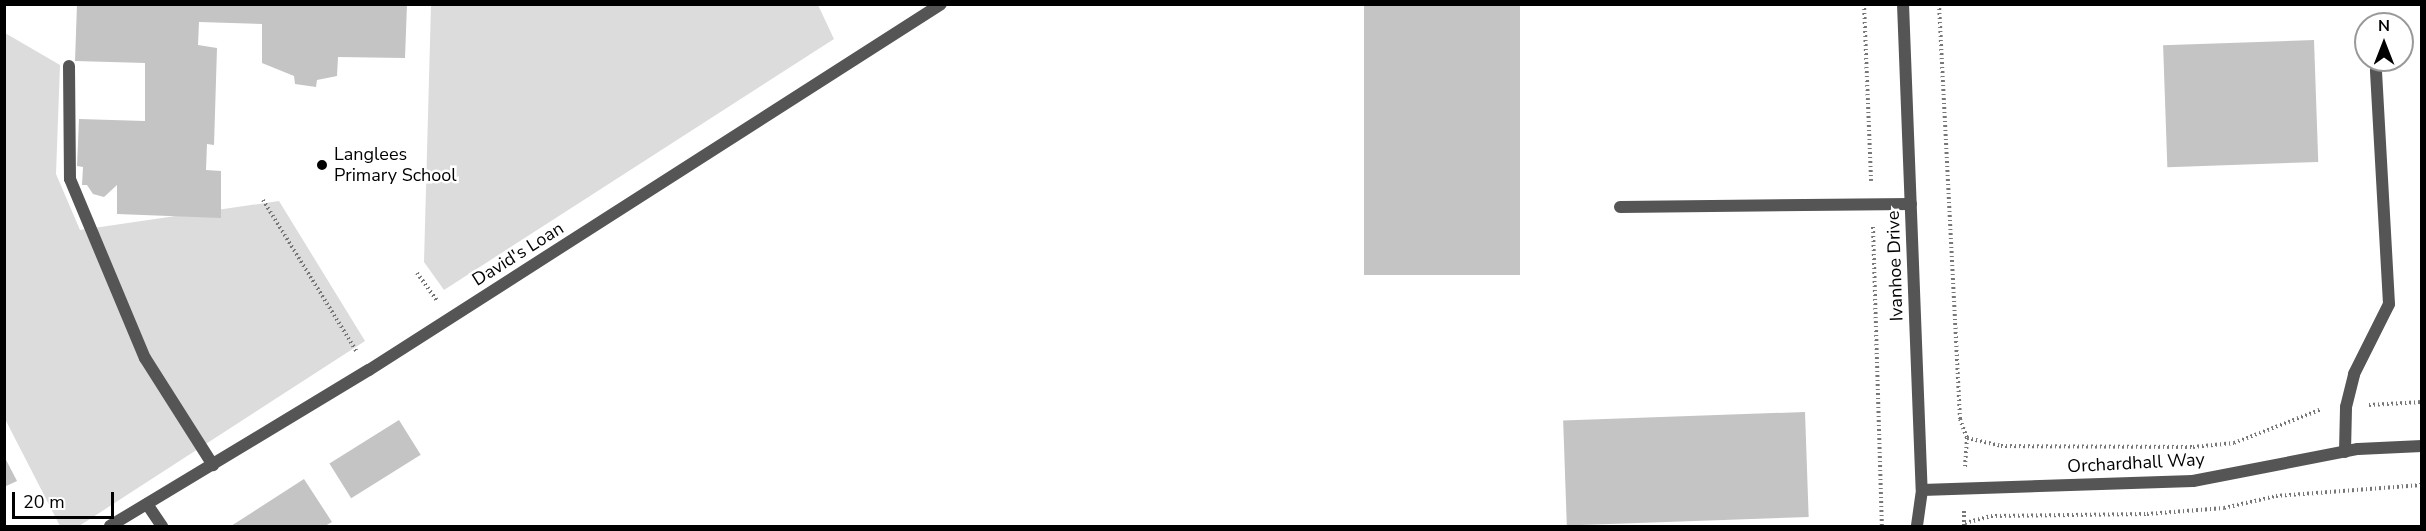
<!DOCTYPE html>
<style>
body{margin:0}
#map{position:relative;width:2426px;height:531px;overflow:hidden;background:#fff;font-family:"Nunito Sans",sans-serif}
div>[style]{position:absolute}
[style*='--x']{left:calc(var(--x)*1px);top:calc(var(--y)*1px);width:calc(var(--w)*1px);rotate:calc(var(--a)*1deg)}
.green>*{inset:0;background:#dcdcdc}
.building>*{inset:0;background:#c4c4c4;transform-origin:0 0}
.path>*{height:4px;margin-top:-2px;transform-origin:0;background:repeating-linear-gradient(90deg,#777 0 1.5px,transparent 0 4.5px)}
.service>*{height:12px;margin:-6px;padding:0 6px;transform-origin:6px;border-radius:6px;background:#555}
.minor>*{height:12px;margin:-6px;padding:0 6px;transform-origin:6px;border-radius:6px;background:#555}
.dots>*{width:16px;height:16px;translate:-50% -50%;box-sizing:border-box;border:3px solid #fff;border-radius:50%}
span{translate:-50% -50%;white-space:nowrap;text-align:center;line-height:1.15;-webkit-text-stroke:5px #fff;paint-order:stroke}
.poi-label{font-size:18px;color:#000}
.left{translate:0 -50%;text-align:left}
.street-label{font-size:18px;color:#000}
.frame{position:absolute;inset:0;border:6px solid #000;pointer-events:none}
.north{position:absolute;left:2354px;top:12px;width:60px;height:60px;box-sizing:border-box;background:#fff;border:2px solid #999;border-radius:50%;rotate:0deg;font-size:16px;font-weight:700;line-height:24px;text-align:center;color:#000}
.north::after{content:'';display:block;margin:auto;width:21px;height:27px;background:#000;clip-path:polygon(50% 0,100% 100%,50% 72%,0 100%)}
.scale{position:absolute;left:12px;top:492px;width:102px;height:27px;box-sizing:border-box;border:3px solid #000;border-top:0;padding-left:8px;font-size:18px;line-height:21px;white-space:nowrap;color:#000;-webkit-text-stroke:4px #fff;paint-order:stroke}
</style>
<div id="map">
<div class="green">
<i style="clip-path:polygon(431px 5px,818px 5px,834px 39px,444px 290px,424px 262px)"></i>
<i style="clip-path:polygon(5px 33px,60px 65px,56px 174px,80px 230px,279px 201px,365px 341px,79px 526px,60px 526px,5px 419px)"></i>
</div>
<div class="building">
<i style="clip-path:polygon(77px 4px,407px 4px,405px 58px,338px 57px,337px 76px,317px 80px,316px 87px,295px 84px,294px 76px,262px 63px,262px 24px,199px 22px,198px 45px,217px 48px,214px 145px,207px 144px,206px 170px,221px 171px,221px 218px,117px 214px,117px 185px,104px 197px,93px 194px,87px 185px,82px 185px,83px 167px,77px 166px,79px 119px,145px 121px,145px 63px,75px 61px)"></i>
<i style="left:1364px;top:4px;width:156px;height:271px"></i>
<i style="left:2314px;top:40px;width:122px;height:151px;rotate:88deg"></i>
<i style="left:1805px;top:412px;width:105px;height:242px;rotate:88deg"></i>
<i style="left:399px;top:420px;width:41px;height:82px;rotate:58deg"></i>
<i style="clip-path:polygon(4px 456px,17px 481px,4px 487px)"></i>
<i style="clip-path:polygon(304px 479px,332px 522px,325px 526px,231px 526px)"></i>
</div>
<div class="path">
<i style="--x:1864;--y:4;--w:177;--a:87.7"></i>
<i style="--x:1939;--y:4;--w:416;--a:87.1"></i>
<i style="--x:1960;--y:419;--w:20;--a:70"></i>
<i style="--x:1967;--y:438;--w:29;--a:94"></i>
<i style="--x:263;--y:200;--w:179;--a:58.3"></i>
<i style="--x:1873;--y:227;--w:299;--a:88.3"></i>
<i style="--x:417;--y:273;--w:34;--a:54"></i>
<i style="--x:2369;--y:405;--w:53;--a:-3.2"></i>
<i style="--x:1967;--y:438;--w:35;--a:13"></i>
<i style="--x:2001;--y:446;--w:192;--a:0.3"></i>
<i style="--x:2193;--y:447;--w:41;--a:-5.6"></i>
<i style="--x:2234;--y:443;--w:94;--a:-21.1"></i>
<i style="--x:1965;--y:523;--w:27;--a:-15"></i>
<i style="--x:1991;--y:516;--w:156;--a:-0.7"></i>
<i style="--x:2147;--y:514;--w:77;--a:-4.5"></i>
<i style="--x:2224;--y:508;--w:53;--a:-13"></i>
<i style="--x:2276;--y:496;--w:146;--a:-4.3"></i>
<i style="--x:1964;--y:526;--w:16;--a:-90"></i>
</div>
<div class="service">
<i style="--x:69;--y:66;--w:113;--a:89.5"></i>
<i style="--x:70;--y:179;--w:194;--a:67.3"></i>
<i style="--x:145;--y:358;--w:127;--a:57.6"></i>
<i style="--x:1620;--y:207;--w:291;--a:-0.6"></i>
<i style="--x:2345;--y:452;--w:45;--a:-88.7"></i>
<i style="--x:2346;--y:407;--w:34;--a:-76"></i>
<i style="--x:2354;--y:374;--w:78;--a:-63.4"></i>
<i style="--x:2389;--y:304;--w:234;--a:-93.2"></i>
</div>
<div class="minor">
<i style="--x:1903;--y:4;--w:486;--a:87.8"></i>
<i style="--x:1922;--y:490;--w:36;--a:98"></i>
<i style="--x:1922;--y:490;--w:271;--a:-1.9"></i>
<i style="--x:2193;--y:481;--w:168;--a:-11"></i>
<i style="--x:2358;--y:449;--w:64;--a:-2.7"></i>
<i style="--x:147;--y:504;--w:27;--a:56"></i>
<i style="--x:110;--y:526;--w:302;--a:-31.1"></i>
<i style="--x:369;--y:370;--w:679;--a:-32.61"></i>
</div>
<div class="dots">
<i style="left:322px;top:165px;background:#000"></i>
</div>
<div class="poi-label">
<span class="left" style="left:334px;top:165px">Langlees<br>Primary School</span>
</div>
<div class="street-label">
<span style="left:518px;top:254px;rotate:-32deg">David's Loan</span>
<span style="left:1895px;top:266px;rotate:-92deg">Ivanhoe Drive</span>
<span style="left:2136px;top:463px;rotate:-3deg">Orchardhall Way</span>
</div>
<div class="frame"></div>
<div class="north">N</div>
<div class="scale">20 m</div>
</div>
